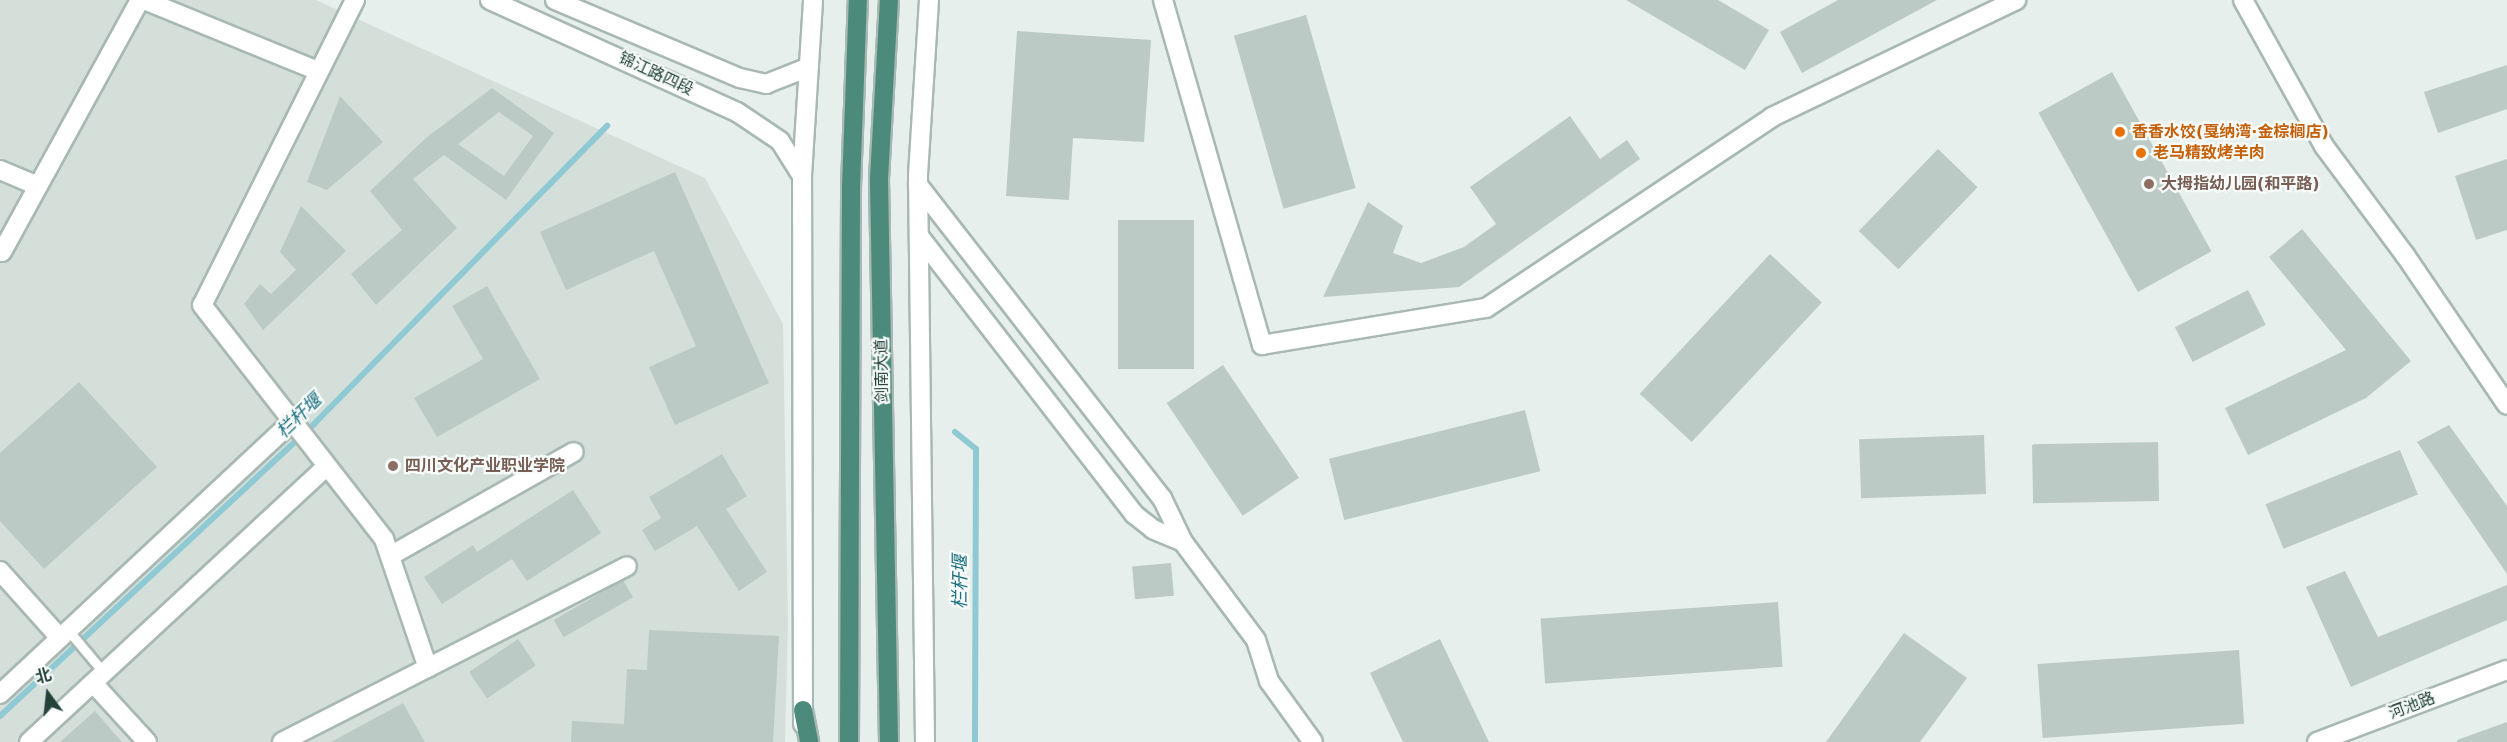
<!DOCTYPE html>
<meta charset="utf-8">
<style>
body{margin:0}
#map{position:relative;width:2507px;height:742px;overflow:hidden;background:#e6efeb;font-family:"DejaVu Sans","Noto Sans SC",sans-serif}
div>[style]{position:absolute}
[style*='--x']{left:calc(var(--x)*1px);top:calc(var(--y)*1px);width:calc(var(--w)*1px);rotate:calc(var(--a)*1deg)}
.built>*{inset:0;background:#d4dfda}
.stream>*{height:6px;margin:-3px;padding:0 3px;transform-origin:3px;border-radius:3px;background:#8ec9d4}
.building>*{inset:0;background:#bbcac4;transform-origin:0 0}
.roads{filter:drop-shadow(2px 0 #a8b8b2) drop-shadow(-2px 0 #a8b8b2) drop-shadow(0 2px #a8b8b2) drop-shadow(0 -2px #a8b8b2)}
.service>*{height:9px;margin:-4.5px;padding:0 4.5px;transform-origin:4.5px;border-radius:4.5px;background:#fff}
.minor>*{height:18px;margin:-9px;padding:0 9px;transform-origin:9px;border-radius:9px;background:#fff}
.tertiary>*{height:18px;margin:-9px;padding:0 9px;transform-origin:9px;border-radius:9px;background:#fff}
.secondary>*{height:18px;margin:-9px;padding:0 9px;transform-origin:9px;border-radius:9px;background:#fff}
.trunk>*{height:18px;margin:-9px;padding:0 9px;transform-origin:9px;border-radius:9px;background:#4c8a7c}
.dots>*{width:16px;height:16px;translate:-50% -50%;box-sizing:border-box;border:3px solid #f7fbf9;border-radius:50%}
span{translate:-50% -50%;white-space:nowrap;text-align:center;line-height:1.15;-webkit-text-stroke:4.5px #f7fbf9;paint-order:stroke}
.street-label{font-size:16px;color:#24423a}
.food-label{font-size:16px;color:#c56008;font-weight:700}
.left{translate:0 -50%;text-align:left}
.education-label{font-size:16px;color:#785e54;font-weight:700}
.water-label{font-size:18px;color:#1c6f80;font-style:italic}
.north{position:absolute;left:18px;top:664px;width:60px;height:60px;-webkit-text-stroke:4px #f7fbf9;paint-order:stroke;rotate:345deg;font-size:16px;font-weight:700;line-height:24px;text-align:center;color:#24423a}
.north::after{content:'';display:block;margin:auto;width:21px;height:27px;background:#24423a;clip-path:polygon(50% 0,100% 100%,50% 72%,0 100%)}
</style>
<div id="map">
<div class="built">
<i style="clip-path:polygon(0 0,316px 0,705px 178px,783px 324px,788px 622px,785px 742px,0 742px)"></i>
</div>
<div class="stream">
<i style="--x:955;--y:432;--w:27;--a:39"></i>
<i style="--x:976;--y:449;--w:293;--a:90.2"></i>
<i style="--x:0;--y:716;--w:430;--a:-42.9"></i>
<i style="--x:315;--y:423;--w:417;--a:-45.5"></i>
</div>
<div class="building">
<i style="clip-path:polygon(1626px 0,1718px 0,1769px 30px,1745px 70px)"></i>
<i style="clip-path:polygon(1838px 0,1937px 0,1802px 73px,1780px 32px)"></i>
<i style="left:1306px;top:15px;width:180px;height:75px;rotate:74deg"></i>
<i style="clip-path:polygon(1017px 31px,1151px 40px,1144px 142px,1073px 138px,1069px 200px,1006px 196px)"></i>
<i style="clip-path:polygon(2507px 65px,2507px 109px,2438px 133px,2424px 92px)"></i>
<i style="left:2112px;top:72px;width:205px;height:84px;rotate:61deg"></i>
<i style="clip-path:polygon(evenodd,492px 88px,554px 133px,506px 200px,444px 155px,413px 179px,457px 228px,376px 305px,351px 274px,402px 230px,370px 191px,426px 138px,492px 88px,499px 112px,533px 136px,504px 176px,458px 144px,499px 112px)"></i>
<i style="clip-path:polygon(340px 96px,383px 142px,327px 190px,307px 182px)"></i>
<i style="clip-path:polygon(1570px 116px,1600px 159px,1627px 140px,1640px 159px,1459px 287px,1323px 297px,1368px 202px,1403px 226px,1393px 253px,1421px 263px,1464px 247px,1496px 224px,1470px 187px)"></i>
<i style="left:1938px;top:149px;width:55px;height:114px;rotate:44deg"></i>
<i style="clip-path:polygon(2507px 159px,2507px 230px,2476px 240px,2455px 176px)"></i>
<i style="clip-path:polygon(675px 172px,769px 383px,675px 425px,649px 367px,696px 346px,654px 251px,566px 290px,540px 232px)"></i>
<i style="clip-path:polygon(301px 206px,346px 251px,263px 330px,244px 304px,260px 284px,271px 294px,296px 270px,280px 252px)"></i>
<i style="left:1118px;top:220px;width:76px;height:149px"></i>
<i style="clip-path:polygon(2302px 229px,2411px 361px,2366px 398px,2248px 455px,2225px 408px,2346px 350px,2269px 257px)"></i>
<i style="left:1770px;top:254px;width:71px;height:191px;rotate:43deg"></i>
<i style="clip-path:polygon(487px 286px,540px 379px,437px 437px,414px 398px,483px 359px,452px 306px)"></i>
<i style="left:2248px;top:290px;width:39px;height:82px;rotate:63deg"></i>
<i style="left:1223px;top:365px;width:136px;height:68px;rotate:56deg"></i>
<i style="clip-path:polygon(79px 382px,157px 467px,44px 569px,0 521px,0 453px)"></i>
<i style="left:1525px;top:410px;width:63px;height:202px;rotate:76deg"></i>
<i style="clip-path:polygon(2449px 425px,2507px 506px,2507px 574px,2417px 442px)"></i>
<i style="left:1984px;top:435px;width:59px;height:125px;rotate:88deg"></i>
<i style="left:2158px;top:442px;width:59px;height:126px;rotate:89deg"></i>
<i style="left:2400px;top:450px;width:48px;height:145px;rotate:68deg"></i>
<i style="clip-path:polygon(722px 454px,747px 496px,726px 509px,767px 572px,739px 591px,697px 526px,655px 551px,642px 530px,661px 518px,649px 497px)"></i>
<i style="clip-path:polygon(573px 490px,601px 533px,527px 581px,512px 559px,442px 604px,424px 577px,473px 545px,477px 552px)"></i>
<i style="left:1171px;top:563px;width:33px;height:39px;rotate:85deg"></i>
<i style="clip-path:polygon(2345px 571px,2378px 637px,2507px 585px,2507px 620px,2351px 687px,2306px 587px)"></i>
<i style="left:623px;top:580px;width:20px;height:80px;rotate:60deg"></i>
<i style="left:1778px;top:602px;width:65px;height:238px;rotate:86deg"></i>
<i style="clip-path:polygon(649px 630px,779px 636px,773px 742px,571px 742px,572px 721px,624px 724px,627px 669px,647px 670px)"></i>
<i style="clip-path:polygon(1904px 633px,1967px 678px,1920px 742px,1826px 742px)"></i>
<i style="left:518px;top:639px;width:32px;height:59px;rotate:56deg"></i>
<i style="clip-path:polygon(1440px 639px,1489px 742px,1403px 742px,1370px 673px)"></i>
<i style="left:2239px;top:650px;width:74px;height:202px;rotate:86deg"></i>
<i style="clip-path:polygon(403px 703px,425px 742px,331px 742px)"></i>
<i style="clip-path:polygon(95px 711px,122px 742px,60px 742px)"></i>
<i style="clip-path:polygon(2507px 722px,2507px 742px,2457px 742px,2457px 740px)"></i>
</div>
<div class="roads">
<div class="service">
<i style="--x:68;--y:630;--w:56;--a:50.1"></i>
</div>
<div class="minor">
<i style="--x:144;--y:0;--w:188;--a:22.2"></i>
<i style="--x:355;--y:0;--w:341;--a:116.6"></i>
<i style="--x:202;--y:305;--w:296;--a:52.1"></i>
<i style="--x:384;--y:539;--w:136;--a:71.2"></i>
<i style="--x:1163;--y:0;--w:359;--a:74"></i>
<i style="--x:1262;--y:345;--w:227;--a:-9.4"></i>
<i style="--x:1486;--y:308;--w:344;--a:-33.7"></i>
<i style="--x:1772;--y:117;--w:271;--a:-25.6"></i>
<i style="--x:0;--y:170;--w:41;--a:22.8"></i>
<i style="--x:918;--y:185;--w:397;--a:52.1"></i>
<i style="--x:1162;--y:498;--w:49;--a:64.5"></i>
<i style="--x:1183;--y:542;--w:33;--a:-157"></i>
<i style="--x:1153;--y:529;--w:24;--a:-142"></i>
<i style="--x:1134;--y:514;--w:351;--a:-127.7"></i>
<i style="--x:2;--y:252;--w:287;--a:-61.3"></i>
<i style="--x:1183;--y:542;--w:122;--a:53.3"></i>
<i style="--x:1256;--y:640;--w:43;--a:72.4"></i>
<i style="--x:1269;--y:681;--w:75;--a:54.2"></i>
<i style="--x:390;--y:556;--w:211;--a:-29.5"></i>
<i style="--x:0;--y:571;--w:90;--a:48.2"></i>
<i style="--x:93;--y:683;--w:80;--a:47.5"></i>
<i style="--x:0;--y:694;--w:400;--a:-43"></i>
<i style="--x:29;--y:742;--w:406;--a:-42.8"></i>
<i style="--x:282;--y:742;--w:387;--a:-27"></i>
</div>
<div class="tertiary">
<i style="--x:490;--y:0;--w:271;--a:24.4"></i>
<i style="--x:737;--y:112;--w:52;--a:34"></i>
<i style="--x:780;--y:141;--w:41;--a:57.8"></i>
<i style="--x:555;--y:0;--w:201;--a:22.9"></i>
<i style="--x:740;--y:78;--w:27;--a:13"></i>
<i style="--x:766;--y:84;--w:46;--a:-21.6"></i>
<i style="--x:2243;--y:0;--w:167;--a:61"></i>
<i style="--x:2324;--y:146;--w:136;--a:53.4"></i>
<i style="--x:2405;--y:255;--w:181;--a:55.8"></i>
<i style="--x:2317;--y:742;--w:203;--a:-20.8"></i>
</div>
<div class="secondary">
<i style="--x:803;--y:724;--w:548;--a:-90.1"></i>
<i style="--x:802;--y:176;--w:176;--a:-86.4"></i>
<i style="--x:925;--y:742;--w:567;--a:-90.71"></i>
<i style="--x:918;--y:175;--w:175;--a:-86.4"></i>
</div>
<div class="trunk">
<i style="--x:803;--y:710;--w:33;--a:79"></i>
<i style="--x:849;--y:742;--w:555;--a:-89.79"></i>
<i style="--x:851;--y:187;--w:187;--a:-87.9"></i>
<i style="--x:889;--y:742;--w:563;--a:-91.02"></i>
<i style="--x:879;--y:179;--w:179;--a:-86.8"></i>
</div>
</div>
<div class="dots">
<i style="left:2120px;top:132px;background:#e8710a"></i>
<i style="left:2141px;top:153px;background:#e8710a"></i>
<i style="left:2149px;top:184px;background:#8d6e63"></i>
<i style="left:393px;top:466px;background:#8d6e63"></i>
</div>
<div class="street-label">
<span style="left:656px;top:74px;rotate:25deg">锦江路四段</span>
<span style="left:882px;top:371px;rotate:-91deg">剑南大道</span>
<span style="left:2412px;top:706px;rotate:-21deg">河池路</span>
</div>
<div class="food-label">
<span class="left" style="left:2132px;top:132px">香香水饺(戛纳湾·金棕榈店)</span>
<span class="left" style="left:2153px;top:153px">老马精致烤羊肉</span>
</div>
<div class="education-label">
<span class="left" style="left:2161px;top:184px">大拇指幼儿园(和平路)</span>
<span class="left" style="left:405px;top:466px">四川文化产业职业学院</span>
</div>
<div class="water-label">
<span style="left:299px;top:416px;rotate:-44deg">栏杆堰</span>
<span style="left:960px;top:582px;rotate:-90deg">栏杆堰</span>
</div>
<div class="north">北</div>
</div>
